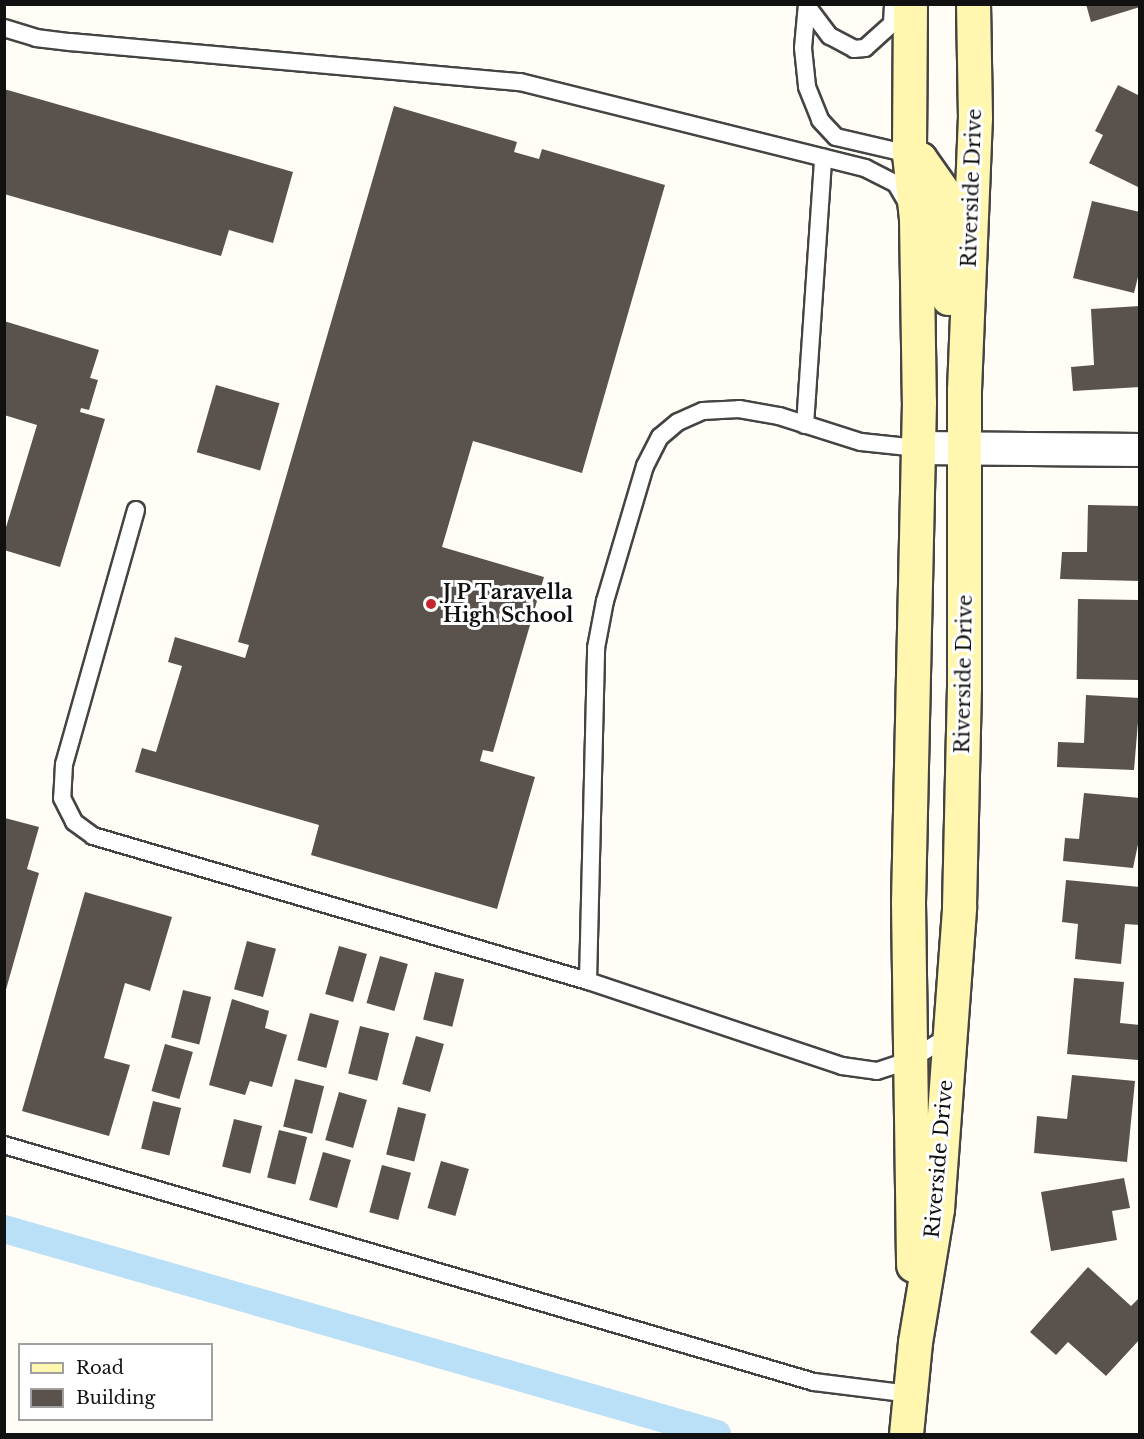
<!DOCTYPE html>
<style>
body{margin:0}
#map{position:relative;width:1144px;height:1439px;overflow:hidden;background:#fffdf5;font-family:"Libre Baskerville",serif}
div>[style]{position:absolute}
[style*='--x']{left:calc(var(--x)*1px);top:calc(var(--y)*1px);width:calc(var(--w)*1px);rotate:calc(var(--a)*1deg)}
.canal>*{height:28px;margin:-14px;padding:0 14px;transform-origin:14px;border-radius:14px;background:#b9e0f7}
.building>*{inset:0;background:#5a524d;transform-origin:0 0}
.roads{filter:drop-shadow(2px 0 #444) drop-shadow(-2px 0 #444) drop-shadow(0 2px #444) drop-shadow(0 -2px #444)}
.lane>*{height:16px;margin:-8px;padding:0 8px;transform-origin:8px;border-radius:8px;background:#fff}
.street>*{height:32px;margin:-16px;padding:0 16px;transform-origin:16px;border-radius:16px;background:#fff}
.secondary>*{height:33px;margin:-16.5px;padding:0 16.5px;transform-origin:16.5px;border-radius:16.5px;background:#fff6b0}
.dots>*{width:16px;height:16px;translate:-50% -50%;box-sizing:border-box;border:3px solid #fff;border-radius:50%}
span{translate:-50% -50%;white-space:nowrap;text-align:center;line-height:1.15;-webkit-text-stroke:6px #fff;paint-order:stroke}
.street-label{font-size:20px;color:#111}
.poi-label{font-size:20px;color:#111;font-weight:700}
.left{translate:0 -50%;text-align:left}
.frame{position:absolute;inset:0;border:6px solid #111;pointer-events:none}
.legend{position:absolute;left:18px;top:1343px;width:195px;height:78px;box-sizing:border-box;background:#fff;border:2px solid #a0a0a0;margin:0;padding:8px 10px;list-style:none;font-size:18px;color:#111}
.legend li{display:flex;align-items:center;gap:12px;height:30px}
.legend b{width:30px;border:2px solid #a0a0a0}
</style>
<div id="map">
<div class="canal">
<i style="--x:4;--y:1229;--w:742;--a:16.04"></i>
</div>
<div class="building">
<i style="clip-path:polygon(1086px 4px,1140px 4px,1140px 7px,1091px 22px)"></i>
<i style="clip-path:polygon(1118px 85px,1140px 96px,1140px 188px,1089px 163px,1103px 135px,1095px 131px)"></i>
<i style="clip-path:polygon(4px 89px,293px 172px,273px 243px,229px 230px,221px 256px,4px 194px)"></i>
<i style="clip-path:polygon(394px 106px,517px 142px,514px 152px,539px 159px,542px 149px,665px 185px,582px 473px,473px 441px,442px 547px,544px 577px,493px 752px,483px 750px,480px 761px,535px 777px,497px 909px,311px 855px,319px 825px,135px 772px,142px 748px,156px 752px,182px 666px,168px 662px,175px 637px,245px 658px,249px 645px,238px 642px)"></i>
<i style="clip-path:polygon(1092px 201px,1140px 212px,1140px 269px,1134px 293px,1073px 278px)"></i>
<i style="clip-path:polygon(1140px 306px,1140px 387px,1073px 391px,1071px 367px,1094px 365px,1091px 309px)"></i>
<i style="clip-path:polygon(4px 321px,99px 350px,90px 378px,98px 380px,89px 410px,81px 408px,80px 412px,105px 419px,60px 567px,4px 550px,4px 534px,37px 425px,4px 415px)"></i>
<i style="left:216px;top:385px;width:66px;height:70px;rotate:16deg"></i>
<i style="clip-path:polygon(1088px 505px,1140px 506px,1140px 581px,1060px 579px,1062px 552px,1087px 552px)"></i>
<i style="left:1078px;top:599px;width:62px;height:80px;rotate:1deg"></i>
<i style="clip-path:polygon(1086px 695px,1140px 698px,1134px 770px,1057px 767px,1058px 742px,1084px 743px)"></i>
<i style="clip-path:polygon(1084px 793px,1140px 798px,1140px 835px,1133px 868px,1063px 861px,1065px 838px,1079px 839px)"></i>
<i style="clip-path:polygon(5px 818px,39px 827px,27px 869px,39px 873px,5px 993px)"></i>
<i style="clip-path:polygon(1066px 880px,1140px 887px,1140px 925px,1125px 924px,1121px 964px,1075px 959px,1078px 924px,1062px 922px)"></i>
<i style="clip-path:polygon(85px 892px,172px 917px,150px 991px,125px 983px,104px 1058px,130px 1065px,109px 1136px,22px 1111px)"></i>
<i style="left:247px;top:941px;width:30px;height:50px;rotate:15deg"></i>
<i style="left:339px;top:946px;width:29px;height:50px;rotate:16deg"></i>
<i style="left:380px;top:956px;width:29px;height:49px;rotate:16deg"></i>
<i style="left:435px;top:972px;width:30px;height:49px;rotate:14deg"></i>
<i style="clip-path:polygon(1074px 978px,1124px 982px,1120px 1023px,1140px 1025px,1138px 1060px,1067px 1054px)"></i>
<i style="left:183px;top:990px;width:29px;height:49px;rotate:14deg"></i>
<i style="clip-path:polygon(232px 999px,269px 1011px,265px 1028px,287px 1035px,272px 1087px,250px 1081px,245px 1095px,209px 1085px)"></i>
<i style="left:310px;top:1013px;width:30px;height:49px;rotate:15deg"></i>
<i style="left:360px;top:1026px;width:30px;height:49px;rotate:14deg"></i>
<i style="left:416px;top:1036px;width:29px;height:50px;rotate:16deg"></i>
<i style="left:165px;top:1044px;width:29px;height:49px;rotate:16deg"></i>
<i style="clip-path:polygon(1072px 1075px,1135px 1081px,1127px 1162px,1034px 1153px,1037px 1116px,1067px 1119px)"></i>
<i style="left:295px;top:1079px;width:30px;height:49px;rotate:14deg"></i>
<i style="left:339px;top:1092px;width:29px;height:50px;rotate:16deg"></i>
<i style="left:153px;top:1101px;width:29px;height:49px;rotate:14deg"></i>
<i style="left:398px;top:1107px;width:29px;height:49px;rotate:14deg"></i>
<i style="left:234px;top:1119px;width:29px;height:49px;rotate:14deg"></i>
<i style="left:279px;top:1130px;width:29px;height:49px;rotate:14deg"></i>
<i style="left:323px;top:1152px;width:29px;height:50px;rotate:16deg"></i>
<i style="left:441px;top:1161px;width:29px;height:49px;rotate:16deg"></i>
<i style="left:382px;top:1165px;width:30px;height:49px;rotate:15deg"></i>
<i style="clip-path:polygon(1124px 1178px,1130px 1208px,1112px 1211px,1117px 1240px,1051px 1251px,1041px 1192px)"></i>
<i style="clip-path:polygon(1088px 1267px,1131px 1306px,1140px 1297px,1140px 1339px,1106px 1376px,1068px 1342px,1056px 1355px,1030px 1332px)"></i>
</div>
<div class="roads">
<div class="lane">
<i style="--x:807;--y:4;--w:44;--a:95.2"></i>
<i style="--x:803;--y:48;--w:39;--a:84"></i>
<i style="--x:807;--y:87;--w:35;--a:68"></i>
<i style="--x:820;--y:120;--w:23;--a:47"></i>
<i style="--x:836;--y:137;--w:75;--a:13.1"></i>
<i style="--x:807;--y:6;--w:38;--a:53"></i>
<i style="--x:830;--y:36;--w:27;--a:28"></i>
<i style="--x:854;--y:49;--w:11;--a:-5"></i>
<i style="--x:865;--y:48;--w:36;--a:-42"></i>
<i style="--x:892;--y:24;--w:20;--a:-87"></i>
<i style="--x:4;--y:28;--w:34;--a:17"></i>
<i style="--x:36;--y:38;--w:34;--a:7"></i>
<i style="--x:70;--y:42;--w:452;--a:5.1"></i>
<i style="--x:520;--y:82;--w:356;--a:14"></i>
<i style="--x:865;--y:168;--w:35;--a:27"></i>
<i style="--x:896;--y:184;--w:22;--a:60"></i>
<i style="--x:805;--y:425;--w:268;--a:-86.1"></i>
<i style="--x:136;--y:510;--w:264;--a:105.8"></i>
<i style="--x:64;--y:764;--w:34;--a:93"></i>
<i style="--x:62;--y:798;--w:27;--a:63"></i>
<i style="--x:74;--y:822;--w:24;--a:36"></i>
<i style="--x:93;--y:836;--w:516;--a:16.33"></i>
<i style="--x:588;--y:981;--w:268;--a:18.5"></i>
<i style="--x:842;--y:1066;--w:35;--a:8"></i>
<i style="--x:877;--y:1071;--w:35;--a:-18"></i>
<i style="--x:910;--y:1060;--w:46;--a:-31.6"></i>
<i style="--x:588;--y:981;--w:333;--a:-88.6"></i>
<i style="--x:596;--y:648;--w:48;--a:-79.2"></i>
<i style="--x:605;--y:601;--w:141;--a:-73.5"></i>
<i style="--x:645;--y:466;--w:33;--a:-63"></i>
<i style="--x:660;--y:437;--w:23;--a:-40"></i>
<i style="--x:678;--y:422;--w:27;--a:-24"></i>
<i style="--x:703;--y:411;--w:36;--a:-3"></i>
<i style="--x:739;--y:409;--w:41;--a:9.9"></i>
<i style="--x:779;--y:416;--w:86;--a:17.6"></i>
<i style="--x:861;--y:442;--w:57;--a:6"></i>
<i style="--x:4;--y:1145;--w:844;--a:16.31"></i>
<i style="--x:814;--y:1382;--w:98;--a:7.1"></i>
</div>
<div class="street">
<i style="--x:918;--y:448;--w:222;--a:0.5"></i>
</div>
<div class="secondary">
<i style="--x:910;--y:4;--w:150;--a:90.4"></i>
<i style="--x:909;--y:154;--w:64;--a:83.8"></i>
<i style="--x:916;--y:218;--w:184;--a:89.1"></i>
<i style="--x:919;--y:402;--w:500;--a:91.26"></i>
<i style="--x:908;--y:902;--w:363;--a:89.2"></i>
<i style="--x:909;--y:154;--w:12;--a:24"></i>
<i style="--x:920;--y:159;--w:42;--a:54.8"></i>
<i style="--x:944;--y:193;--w:105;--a:87.8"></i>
<i style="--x:906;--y:1434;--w:92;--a:-84.4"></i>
<i style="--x:915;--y:1342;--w:135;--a:-80.6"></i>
<i style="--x:937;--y:1209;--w:304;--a:-85.8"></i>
<i style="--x:959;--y:906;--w:219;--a:-88.7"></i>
<i style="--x:964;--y:687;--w:297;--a:-90"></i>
<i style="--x:964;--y:390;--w:272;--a:-87.7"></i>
<i style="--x:975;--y:118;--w:114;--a:-91"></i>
</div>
</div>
<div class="dots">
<i style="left:431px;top:604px;background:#c4262e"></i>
</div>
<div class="street-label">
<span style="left:972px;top:188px;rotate:-88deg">Riverside Drive</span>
<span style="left:964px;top:674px;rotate:-89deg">Riverside Drive</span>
<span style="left:939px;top:1159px;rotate:-85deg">Riverside Drive</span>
</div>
<div class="poi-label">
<span class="left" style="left:443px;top:604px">J P Taravella<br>High School</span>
</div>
<div class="frame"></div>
<ul class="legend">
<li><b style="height:8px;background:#fff6b0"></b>Road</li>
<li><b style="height:16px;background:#5a524d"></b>Building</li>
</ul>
</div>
